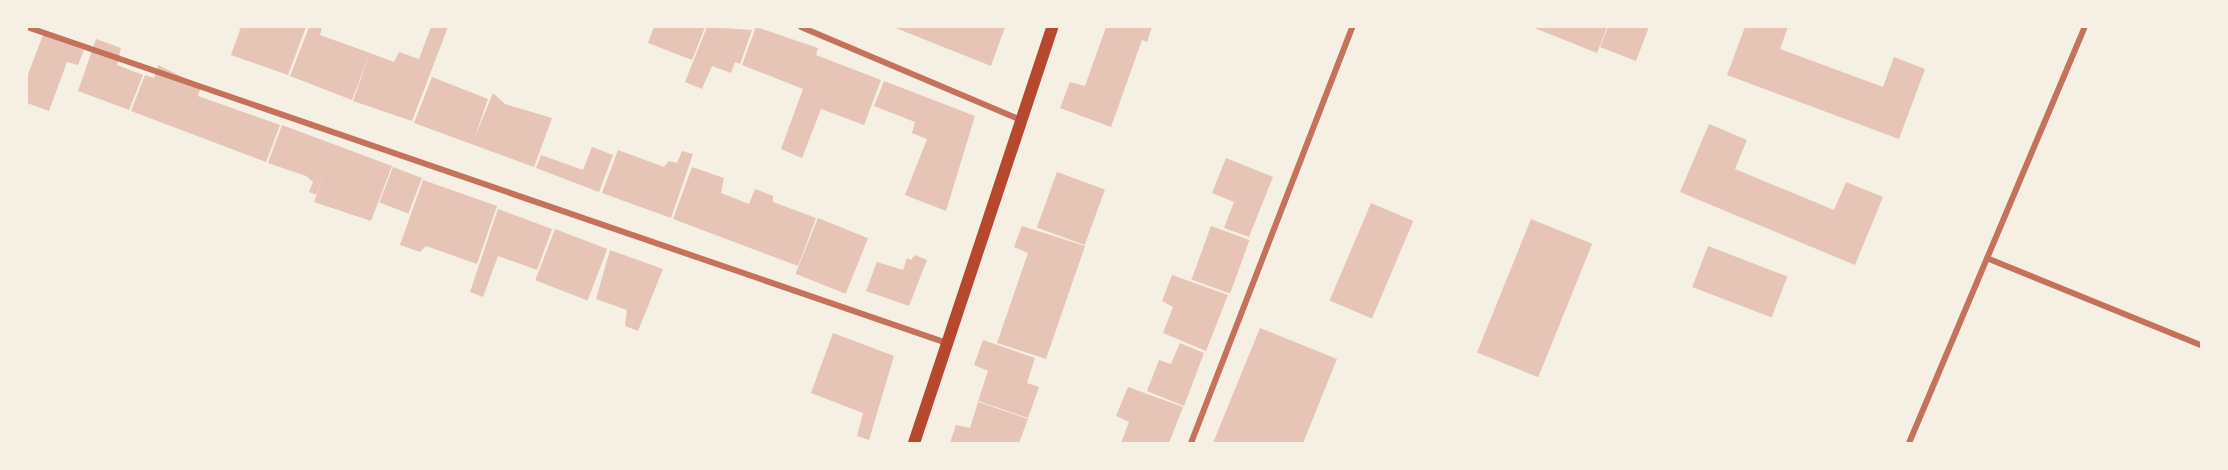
<!DOCTYPE html>
<style>
body{margin:0}
#map{position:relative;width:2228px;height:470px;overflow:hidden;background:#f6efe4;font-family:Commissioner,sans-serif}
div>[style]{position:absolute}
[style*='--x']{left:calc(var(--x)*1px);top:calc(var(--y)*1px);width:calc(var(--w)*1px);rotate:calc(var(--a)*1deg)}
.building>*{inset:0;background:#e6c5b7;transform-origin:0 0}
.minor>*{height:6px;margin:-3px;padding:0 3px;transform-origin:3px;border-radius:3px;background:#c5725c}
.secondary>*{height:12px;margin:-6px;padding:0 6px;transform-origin:6px;border-radius:6px;background:#b5482f}
span{translate:-50% -50%;white-space:nowrap;text-align:center;line-height:1.15;-webkit-text-stroke:4.5px #f6efe4;paint-order:stroke}
.frame{position:absolute;inset:0;border:28px solid #f6efe4;pointer-events:none}
</style>
<div id="map">
<div class="building">
<i style="clip-path:polygon(241px 27px,306px 27px,288px 75px,231px 55px)"></i>
<i style="clip-path:polygon(309px 27px,322px 27px,320px 35px,370px 53px,352px 100px,290px 76px)"></i>
<i style="clip-path:polygon(431px 27px,448px 27px,412px 121px,353px 101px,370px 53px,394px 62px,399px 52px,419px 59px)"></i>
<i style="clip-path:polygon(654px 27px,705px 27px,692px 60px,648px 43px)"></i>
<i style="clip-path:polygon(707px 27px,752px 30px,740px 64px,735px 62px,731px 73px,712px 66px,702px 89px,685px 82px)"></i>
<i style="clip-path:polygon(756px 27px,818px 48px,816px 55px,881px 80px,864px 125px,821px 109px,802px 158px,781px 149px,803px 89px,742px 65px)"></i>
<i style="clip-path:polygon(893px 27px,1005px 27px,991px 66px)"></i>
<i style="clip-path:polygon(1106px 27px,1152px 27px,1147px 42px,1142px 40px,1111px 127px,1060px 108px,1070px 82px,1085px 86px)"></i>
<i style="clip-path:polygon(1532px 27px,1607px 27px,1597px 53px)"></i>
<i style="clip-path:polygon(1608px 27px,1649px 27px,1636px 61px,1600px 47px)"></i>
<i style="clip-path:polygon(1745px 27px,1788px 27px,1780px 49px,1883px 87px,1894px 57px,1925px 69px,1899px 139px,1727px 75px)"></i>
<i style="clip-path:polygon(43px 35px,84px 50px,78px 65px,67px 62px,49px 111px,27px 103px,27px 77px)"></i>
<i style="clip-path:polygon(96px 39px,121px 48px,117px 65px,143px 75px,129px 110px,78px 91px)"></i>
<i style="clip-path:polygon(158px 65px,201px 86px,198px 96px,280px 125px,266px 162px,131px 111px,145px 75px,154px 78px)"></i>
<i style="clip-path:polygon(432px 77px,488px 99px,474px 139px,493px 93px,505px 104px,552px 118px,534px 167px,414px 123px)"></i>
<i style="clip-path:polygon(884px 81px,975px 116px,946px 211px,905px 195px,927px 139px,912px 133px,915px 122px,874px 106px)"></i>
<i style="clip-path:polygon(1709px 124px,1747px 140px,1735px 169px,1834px 210px,1846px 182px,1883px 197px,1855px 265px,1680px 192px)"></i>
<i style="clip-path:polygon(282px 125px,392px 166px,371px 221px,314px 202px,324px 174px,316px 195px,309px 192px,313px 182px,306px 176px,268px 163px)"></i>
<i style="clip-path:polygon(592px 147px,613px 155px,599px 192px,536px 168px,541px 155px,583px 170px)"></i>
<i style="clip-path:polygon(618px 150px,664px 167px,669px 161px,677px 163px,682px 151px,693px 154px,671px 218px,602px 193px)"></i>
<i style="clip-path:polygon(1226px 158px,1273px 177px,1249px 237px,1224px 228px,1234px 202px,1212px 193px)"></i>
<i style="left:393px;top:167px;width:31px;height:38px;rotate:21deg"></i>
<i style="clip-path:polygon(692px 167px,724px 178px,721px 193px,749px 204px,743px 219px,755px 189px,773px 196px,773px 202px,816px 218px,798px 266px,673px 219px)"></i>
<i style="left:1057px;top:172px;width:51px;height:59px;rotate:20deg"></i>
<i style="clip-path:polygon(423px 180px,497px 206px,477px 264px,426px 246px,420px 252px,400px 245px)"></i>
<i style="left:1371px;top:203px;width:46px;height:106px;rotate:23deg"></i>
<i style="clip-path:polygon(498px 209px,552px 229px,537px 270px,498px 256px,483px 297px,470px 292px)"></i>
<i style="left:818px;top:218px;width:54px;height:60px;rotate:22deg"></i>
<i style="left:1531px;top:219px;width:66px;height:144px;rotate:22deg"></i>
<i style="clip-path:polygon(1022px 226px,1085px 246px,1046px 359px,997px 343px,1028px 253px,1014px 247px)"></i>
<i style="left:1211px;top:226px;width:41px;height:57px;rotate:20deg"></i>
<i style="left:555px;top:229px;width:56px;height:55px;rotate:21deg"></i>
<i style="left:1708px;top:246px;width:85px;height:44px;rotate:21deg"></i>
<i style="clip-path:polygon(610px 250px,663px 269px,638px 331px,625px 326px,627px 310px,596px 299px)"></i>
<i style="clip-path:polygon(915px 255px,927px 260px,909px 306px,866px 291px,877px 262px,903px 270px,907px 258px,911px 260px)"></i>
<i style="clip-path:polygon(1172px 275px,1228px 295px,1206px 351px,1163px 333px,1173px 307px,1162px 301px)"></i>
<i style="clip-path:polygon(1260px 328px,1337px 359px,1303px 443px,1213px 443px)"></i>
<i style="clip-path:polygon(833px 333px,894px 356px,869px 440px,857px 436px,863px 413px,811px 393px)"></i>
<i style="clip-path:polygon(983px 340px,1035px 358px,1027px 383px,1039px 387px,1028px 418px,978px 401px,988px 371px,974px 365px)"></i>
<i style="clip-path:polygon(1180px 343px,1204px 353px,1184px 406px,1147px 391px,1159px 360px,1171px 364px)"></i>
<i style="clip-path:polygon(1128px 387px,1183px 407px,1169px 443px,1121px 443px,1129px 422px,1116px 416px)"></i>
<i style="clip-path:polygon(978px 402px,1028px 419px,1019px 443px,950px 443px,956px 425px,970px 428px)"></i>
</div>
<div class="minor">
<i style="--x:27;--y:27;--w:973;--a:18.96"></i>
<i style="--x:801;--y:27;--w:239;--a:22.9"></i>
<i style="--x:1989;--y:259;--w:229;--a:22.1"></i>
<i style="--x:1191;--y:443;--w:446;--a:-68.8"></i>
<i style="--x:1909;--y:443;--w:452;--a:-67.1"></i>
</div>
<div class="secondary">
<i style="--x:914;--y:443;--w:438;--a:-71.6"></i>
</div>
<div class="frame"></div>
</div>
